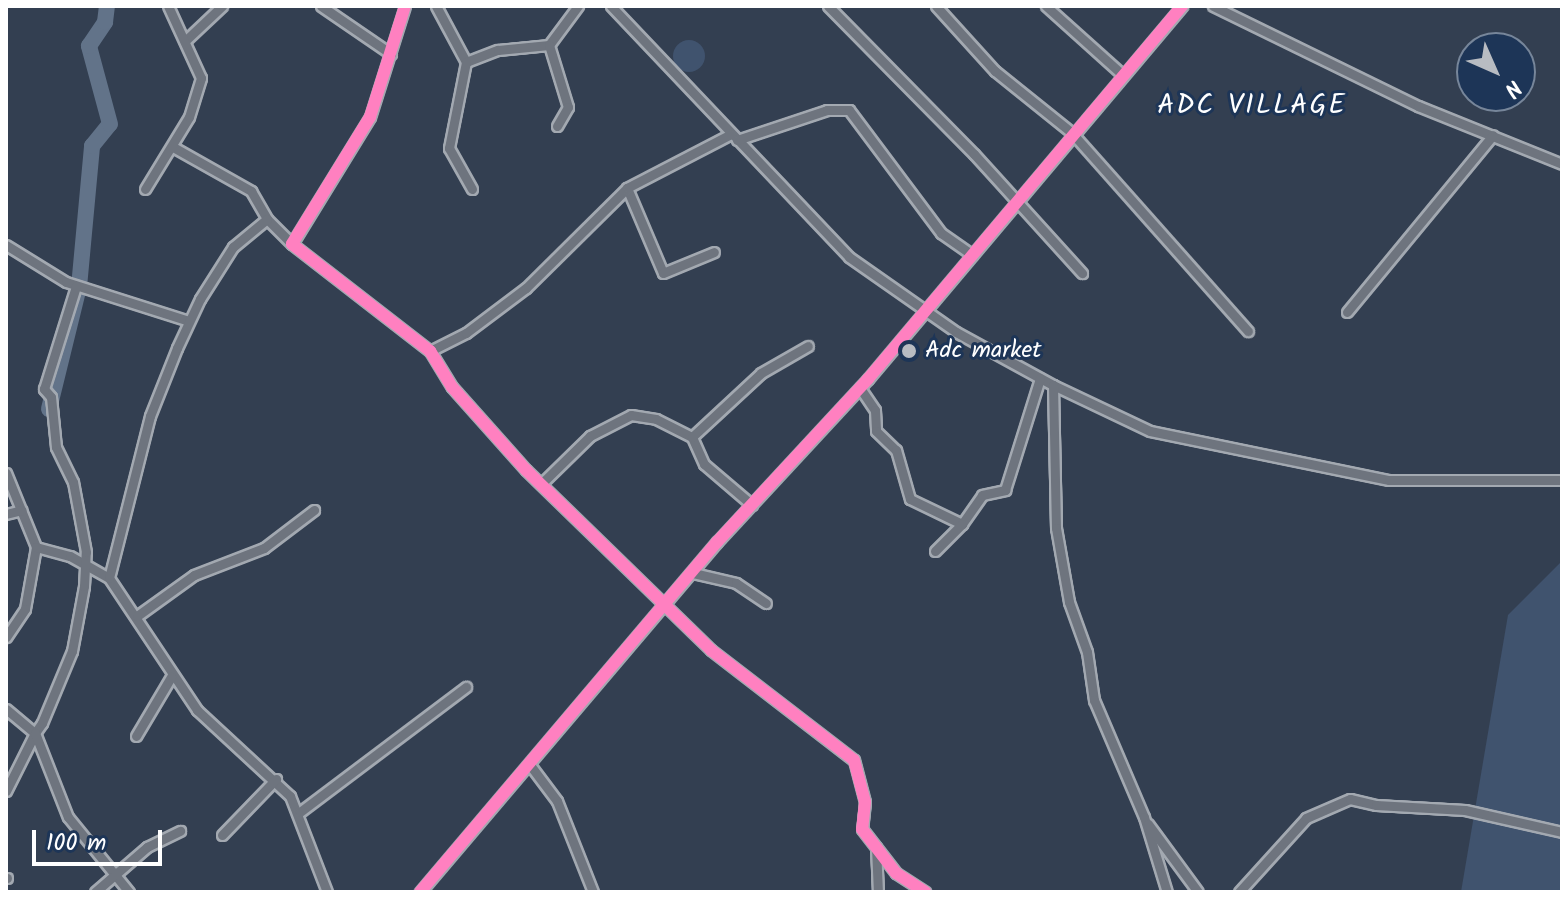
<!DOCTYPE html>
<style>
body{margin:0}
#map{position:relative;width:1568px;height:898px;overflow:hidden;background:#333f51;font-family:Kalam,sans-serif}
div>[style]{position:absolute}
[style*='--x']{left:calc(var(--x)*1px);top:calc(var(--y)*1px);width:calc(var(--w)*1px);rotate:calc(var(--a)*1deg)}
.green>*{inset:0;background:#40536e}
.round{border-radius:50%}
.river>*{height:16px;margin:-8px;padding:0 8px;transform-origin:8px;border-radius:8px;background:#627389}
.roads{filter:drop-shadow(2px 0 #a3a9b1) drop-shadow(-2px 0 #a3a9b1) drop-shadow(0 2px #a3a9b1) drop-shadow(0 -2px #a3a9b1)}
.street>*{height:9px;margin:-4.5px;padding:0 4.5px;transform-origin:4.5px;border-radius:4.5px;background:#6e747e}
.cycleway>*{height:12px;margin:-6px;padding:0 6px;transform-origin:6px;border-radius:6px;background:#ff80c0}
.dots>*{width:22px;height:22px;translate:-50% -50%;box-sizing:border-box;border:4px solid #1d3557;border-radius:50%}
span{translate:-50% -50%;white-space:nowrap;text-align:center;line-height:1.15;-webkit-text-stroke:6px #1d3557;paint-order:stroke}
.poi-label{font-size:24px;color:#fff}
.left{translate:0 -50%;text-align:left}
.quarter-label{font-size:28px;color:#fff;letter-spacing:2px}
.frame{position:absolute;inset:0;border:8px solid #fff;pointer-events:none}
.north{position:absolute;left:1456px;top:32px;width:80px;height:80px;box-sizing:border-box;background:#1d3557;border:2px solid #77869a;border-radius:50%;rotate:135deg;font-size:22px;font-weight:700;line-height:32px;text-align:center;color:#fff}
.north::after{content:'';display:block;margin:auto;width:28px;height:36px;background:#b8bcc2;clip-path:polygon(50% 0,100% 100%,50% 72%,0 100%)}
.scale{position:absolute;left:32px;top:830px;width:130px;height:36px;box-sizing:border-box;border:4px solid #fff;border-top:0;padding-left:10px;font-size:24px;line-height:28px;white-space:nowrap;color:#fff;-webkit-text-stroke:6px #1d3557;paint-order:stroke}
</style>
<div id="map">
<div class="green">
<i class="round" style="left:673px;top:40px;width:32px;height:32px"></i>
<i style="clip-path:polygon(1562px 561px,1562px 892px,1461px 892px,1508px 615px)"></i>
</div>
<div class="river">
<i style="--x:49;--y:409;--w:126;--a:-76.2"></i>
<i style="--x:79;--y:287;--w:142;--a:-84.7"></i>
<i style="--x:92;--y:146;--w:28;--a:-51"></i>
<i style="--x:110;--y:124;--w:81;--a:-105.1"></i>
<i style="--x:89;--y:46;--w:29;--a:-56"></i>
<i style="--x:105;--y:22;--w:16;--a:-83"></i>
</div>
<div class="roads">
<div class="street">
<i style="--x:321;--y:6;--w:85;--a:34.4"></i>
<i style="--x:405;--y:6;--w:116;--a:107.5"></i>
<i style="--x:370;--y:117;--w:149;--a:121.6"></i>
<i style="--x:292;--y:244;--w:175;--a:37.8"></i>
<i style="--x:430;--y:351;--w:42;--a:58.6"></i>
<i style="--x:452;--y:387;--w:111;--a:48.3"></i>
<i style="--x:526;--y:470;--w:258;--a:44.2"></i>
<i style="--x:711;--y:650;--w:180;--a:37.6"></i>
<i style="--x:854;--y:760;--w:43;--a:75.3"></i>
<i style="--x:865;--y:802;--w:27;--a:96"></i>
<i style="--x:862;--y:829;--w:56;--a:52.3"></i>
<i style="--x:896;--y:873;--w:35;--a:33"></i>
<i style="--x:436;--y:6;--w:64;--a:61.8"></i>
<i style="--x:466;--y:62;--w:34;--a:-21"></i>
<i style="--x:498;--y:50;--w:51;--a:-5.6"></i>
<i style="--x:549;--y:45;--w:49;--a:-53.4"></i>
<i style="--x:611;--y:6;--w:346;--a:46.5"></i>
<i style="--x:849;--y:257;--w:131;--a:35"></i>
<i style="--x:956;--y:332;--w:111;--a:28.7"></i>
<i style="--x:1053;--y:385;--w:107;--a:25.4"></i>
<i style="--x:1150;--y:431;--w:244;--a:11.6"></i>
<i style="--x:1389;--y:480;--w:173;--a:0"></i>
<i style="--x:828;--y:6;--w:208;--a:45.4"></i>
<i style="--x:974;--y:154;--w:161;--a:47.8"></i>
<i style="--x:936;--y:6;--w:88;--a:47.8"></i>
<i style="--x:995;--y:71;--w:99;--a:38.8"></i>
<i style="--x:1072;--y:133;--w:265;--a:48.4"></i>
<i style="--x:1046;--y:6;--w:103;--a:41.9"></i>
<i style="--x:1213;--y:6;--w:228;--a:26"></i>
<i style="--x:1418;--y:106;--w:155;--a:21.9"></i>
<i style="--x:185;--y:41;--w:51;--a:-43.4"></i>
<i style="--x:549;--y:45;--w:65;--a:73"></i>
<i style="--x:568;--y:107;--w:22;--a:120"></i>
<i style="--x:466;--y:62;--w:88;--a:101.2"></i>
<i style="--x:449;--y:148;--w:47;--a:60.7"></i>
<i style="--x:737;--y:140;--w:95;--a:-18.4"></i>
<i style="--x:827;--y:110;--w:22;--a:0"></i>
<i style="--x:849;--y:110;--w:154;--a:53.2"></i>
<i style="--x:941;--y:233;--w:38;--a:35"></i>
<i style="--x:173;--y:147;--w:90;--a:29.4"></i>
<i style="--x:251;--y:191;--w:32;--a:60"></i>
<i style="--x:267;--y:219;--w:35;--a:45"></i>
<i style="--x:627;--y:188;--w:92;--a:67"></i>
<i style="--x:663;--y:273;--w:55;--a:-22.4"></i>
<i style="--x:145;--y:189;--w:84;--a:-58.6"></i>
<i style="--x:189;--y:117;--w:41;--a:-72.9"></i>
<i style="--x:201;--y:78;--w:79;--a:-114.6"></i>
<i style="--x:6;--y:245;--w:70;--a:31.7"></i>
<i style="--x:66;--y:282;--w:129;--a:17.6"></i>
<i style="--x:1347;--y:312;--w:229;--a:-50.5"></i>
<i style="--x:430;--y:351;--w:40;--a:-26.6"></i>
<i style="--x:466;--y:333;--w:75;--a:-36.9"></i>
<i style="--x:526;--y:288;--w:142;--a:-44.7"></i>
<i style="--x:627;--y:188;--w:117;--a:-27.4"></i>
<i style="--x:1053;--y:385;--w:143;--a:88.8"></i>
<i style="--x:1056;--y:528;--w:75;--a:80"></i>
<i style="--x:1069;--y:602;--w:53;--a:70.2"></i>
<i style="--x:1087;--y:652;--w:49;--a:81.7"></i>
<i style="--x:1094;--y:700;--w:127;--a:66.9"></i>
<i style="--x:1144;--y:817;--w:78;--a:73"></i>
<i style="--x:860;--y:388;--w:27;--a:56"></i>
<i style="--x:875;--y:410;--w:21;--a:87"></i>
<i style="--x:876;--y:431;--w:28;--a:44"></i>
<i style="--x:896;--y:450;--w:51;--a:74.1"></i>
<i style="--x:910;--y:499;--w:58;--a:25.7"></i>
<i style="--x:962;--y:524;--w:35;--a:-55"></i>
<i style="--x:982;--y:495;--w:24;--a:-12"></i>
<i style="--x:1005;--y:490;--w:117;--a:-72.6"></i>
<i style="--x:6;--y:473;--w:80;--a:67.9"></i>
<i style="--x:36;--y:547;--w:63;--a:100.1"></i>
<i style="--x:25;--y:609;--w:34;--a:124"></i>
<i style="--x:541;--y:484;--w:69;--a:-44.4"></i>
<i style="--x:590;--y:436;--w:46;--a:-27.1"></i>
<i style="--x:631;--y:415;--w:25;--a:9"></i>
<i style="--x:656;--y:419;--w:40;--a:26.6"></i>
<i style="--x:752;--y:505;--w:63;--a:-139.5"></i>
<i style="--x:704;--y:464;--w:30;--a:-114"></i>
<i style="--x:692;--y:437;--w:94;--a:-42.8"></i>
<i style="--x:761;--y:373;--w:54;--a:-29.9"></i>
<i style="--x:6;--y:514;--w:16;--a:-14"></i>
<i style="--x:36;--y:547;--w:35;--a:15"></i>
<i style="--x:70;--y:556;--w:45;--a:29.4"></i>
<i style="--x:109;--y:578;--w:159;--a:56.3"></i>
<i style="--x:197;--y:710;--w:127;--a:42.8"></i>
<i style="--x:290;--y:796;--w:103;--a:68.9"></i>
<i style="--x:935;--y:551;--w:38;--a:-45"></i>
<i style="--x:693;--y:573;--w:44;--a:13.1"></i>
<i style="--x:736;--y:583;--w:36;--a:34"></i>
<i style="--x:109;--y:578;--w:167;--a:-75.8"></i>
<i style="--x:150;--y:416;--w:73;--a:-68.3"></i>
<i style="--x:177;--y:348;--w:54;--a:-64.9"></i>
<i style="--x:200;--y:299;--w:62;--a:-57.6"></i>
<i style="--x:233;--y:247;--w:44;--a:-39.5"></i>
<i style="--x:137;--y:616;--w:70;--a:-35.7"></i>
<i style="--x:194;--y:575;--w:75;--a:-21.1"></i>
<i style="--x:264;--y:548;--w:63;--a:-37.2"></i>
<i style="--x:6;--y:709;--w:38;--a:40"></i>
<i style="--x:35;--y:733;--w:12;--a:-55"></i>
<i style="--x:42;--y:723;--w:78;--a:-67.4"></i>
<i style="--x:72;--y:651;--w:66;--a:-79.5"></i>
<i style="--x:84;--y:586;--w:34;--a:-87"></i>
<i style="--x:86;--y:552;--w:71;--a:-100.5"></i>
<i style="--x:73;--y:482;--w:39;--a:-116"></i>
<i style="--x:56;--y:447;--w:50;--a:-95.7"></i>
<i style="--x:51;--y:397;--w:11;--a:-131"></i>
<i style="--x:44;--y:389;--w:108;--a:-72.7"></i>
<i style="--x:136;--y:736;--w:69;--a:-59.3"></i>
<i style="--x:530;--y:765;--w:45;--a:53.1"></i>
<i style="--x:557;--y:801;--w:98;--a:68.4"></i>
<i style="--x:6;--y:791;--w:65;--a:-63.4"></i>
<i style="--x:35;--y:733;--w:90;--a:68.6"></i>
<i style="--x:68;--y:817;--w:97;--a:50.9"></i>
<i style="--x:300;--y:812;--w:208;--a:-37"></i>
<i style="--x:1148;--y:824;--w:84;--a:53.7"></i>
<i style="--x:222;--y:835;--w:78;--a:-46"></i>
<i style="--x:876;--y:847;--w:45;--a:87.5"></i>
<i style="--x:6;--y:878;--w:1;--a:0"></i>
<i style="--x:95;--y:892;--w:69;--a:-40.9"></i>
<i style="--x:147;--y:847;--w:37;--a:-26"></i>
<i style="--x:420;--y:892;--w:459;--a:-49.7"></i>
<i style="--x:717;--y:542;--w:222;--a:-47.2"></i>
<i style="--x:868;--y:379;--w:488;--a:-49.9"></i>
<i style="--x:1239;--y:892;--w:100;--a:-47.8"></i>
<i style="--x:1306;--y:818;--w:48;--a:-23.4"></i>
<i style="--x:1350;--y:799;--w:27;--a:13"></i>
<i style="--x:1376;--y:805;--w:89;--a:3.2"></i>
<i style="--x:1465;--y:810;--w:99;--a:12.8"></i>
</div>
</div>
<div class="cycleway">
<i style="--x:405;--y:6;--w:116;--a:107.5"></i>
<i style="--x:370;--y:117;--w:149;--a:121.6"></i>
<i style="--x:292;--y:244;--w:175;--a:37.8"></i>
<i style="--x:430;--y:351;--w:42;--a:58.6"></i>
<i style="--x:452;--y:387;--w:111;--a:48.3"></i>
<i style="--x:526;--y:470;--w:258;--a:44.2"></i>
<i style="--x:711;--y:650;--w:180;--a:37.6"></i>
<i style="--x:854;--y:760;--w:43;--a:75.3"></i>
<i style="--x:865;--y:802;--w:27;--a:96"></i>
<i style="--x:862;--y:829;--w:56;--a:52.3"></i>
<i style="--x:896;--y:873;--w:35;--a:33"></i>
<i style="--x:420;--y:892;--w:459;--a:-49.7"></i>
<i style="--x:717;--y:542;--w:222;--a:-47.2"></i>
<i style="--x:868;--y:379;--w:488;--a:-49.9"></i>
</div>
<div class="dots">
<i style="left:909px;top:351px;background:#b8bcc2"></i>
</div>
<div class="poi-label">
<span class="left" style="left:925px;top:351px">Adc market</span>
</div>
<div class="quarter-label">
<span style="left:1252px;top:106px">ADC VILLAGE</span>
</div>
<div class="frame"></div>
<div class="north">N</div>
<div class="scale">100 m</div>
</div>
